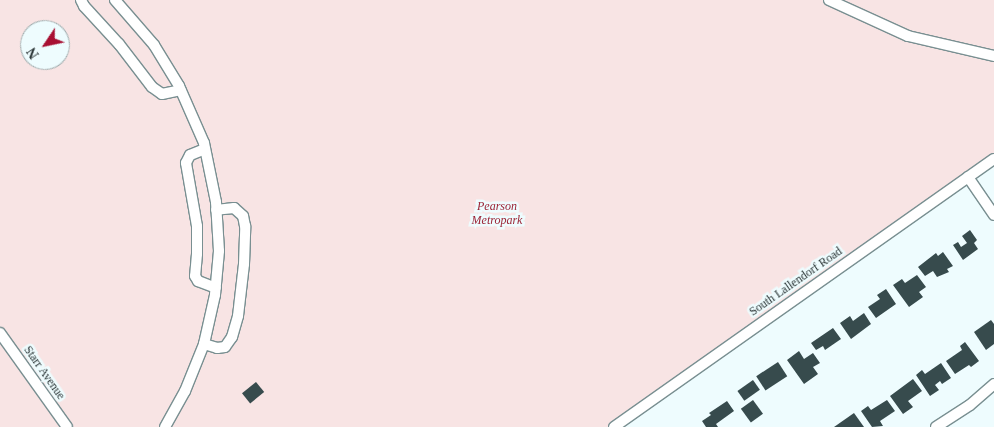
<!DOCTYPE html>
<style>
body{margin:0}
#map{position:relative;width:994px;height:427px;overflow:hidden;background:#eefcfe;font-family:"Times New Roman",serif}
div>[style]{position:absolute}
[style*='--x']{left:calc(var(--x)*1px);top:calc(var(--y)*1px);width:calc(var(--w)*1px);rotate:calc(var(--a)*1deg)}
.green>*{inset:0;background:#f8e4e4}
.building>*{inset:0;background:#374b4d;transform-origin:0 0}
.roads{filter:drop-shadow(1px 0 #798f91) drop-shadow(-1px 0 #798f91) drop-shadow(0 1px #798f91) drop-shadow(0 -1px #798f91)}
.minor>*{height:10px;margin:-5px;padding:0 5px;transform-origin:5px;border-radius:5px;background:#fff}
span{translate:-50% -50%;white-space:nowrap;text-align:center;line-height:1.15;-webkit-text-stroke:5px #eefcfe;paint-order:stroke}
.park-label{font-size:12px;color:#9b2335;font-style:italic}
.street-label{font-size:12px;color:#293334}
.north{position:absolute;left:20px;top:20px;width:50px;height:50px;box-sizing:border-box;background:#eefcfe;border:1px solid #9facad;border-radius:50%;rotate:236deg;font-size:14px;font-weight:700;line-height:20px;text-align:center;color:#293334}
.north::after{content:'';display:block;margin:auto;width:18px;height:22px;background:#a80f32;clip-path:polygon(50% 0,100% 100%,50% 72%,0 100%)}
</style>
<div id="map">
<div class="green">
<i style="clip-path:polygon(evenodd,0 0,994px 0,994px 159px,614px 427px,0 427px,0 0,30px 30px,60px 30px,60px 60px,30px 60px,30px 30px)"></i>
</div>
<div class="building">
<i style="clip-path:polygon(970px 230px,977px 240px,974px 243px,978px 249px,963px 260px,953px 245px,958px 242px,961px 247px,967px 243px,962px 236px)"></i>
<i style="clip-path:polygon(943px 252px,953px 266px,947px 269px,949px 272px,937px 277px,933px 271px,925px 276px,918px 267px,936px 253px,938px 256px)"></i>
<i style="clip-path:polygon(917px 275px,926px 287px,919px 292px,923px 297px,909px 307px,893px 285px,902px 279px,905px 283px)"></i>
<i style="clip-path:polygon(886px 289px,896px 304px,876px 318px,868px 307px,880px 299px,877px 295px)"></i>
<i style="clip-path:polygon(864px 313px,871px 324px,851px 339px,840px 323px,850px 316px,853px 321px)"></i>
<i style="clip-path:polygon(991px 320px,994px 324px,994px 344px,986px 350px,974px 332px)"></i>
<i style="clip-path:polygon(833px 328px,841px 339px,825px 350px,823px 346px,816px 350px,811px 343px)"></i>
<i style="clip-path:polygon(965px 342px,979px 361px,971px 367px,969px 365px,955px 374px,946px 361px,962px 350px,960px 346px)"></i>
<i style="clip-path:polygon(799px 351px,804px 359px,813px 353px,820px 363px,813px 367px,818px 374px,804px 384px,787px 360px)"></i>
<i style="left:778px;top:362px;width:17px;height:26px;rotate:57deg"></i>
<i style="clip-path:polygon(941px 363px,951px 378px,942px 384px,940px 381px,935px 385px,939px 390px,930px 396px,916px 375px,922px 370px,925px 374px)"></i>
<i style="clip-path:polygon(913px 379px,922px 391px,908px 401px,913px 407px,903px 414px,890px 396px)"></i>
<i style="left:753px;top:380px;width:12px;height:19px;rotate:55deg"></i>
<i style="left:256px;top:382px;width:13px;height:18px;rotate:51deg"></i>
<i style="left:753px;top:400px;width:17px;height:15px;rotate:54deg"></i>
<i style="clip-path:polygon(887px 400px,895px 411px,880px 421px,883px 426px,872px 427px,861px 411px,868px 406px,871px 410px)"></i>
<i style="clip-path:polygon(727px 401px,734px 411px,716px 424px,718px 427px,706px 427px,702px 421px,711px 415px,709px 413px)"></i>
<i style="clip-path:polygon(854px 413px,864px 427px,834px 427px)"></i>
</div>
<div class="roads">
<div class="minor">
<i style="--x:81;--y:0;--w:7;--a:63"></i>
<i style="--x:84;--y:6;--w:52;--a:47.4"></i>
<i style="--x:119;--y:44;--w:54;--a:52.5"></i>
<i style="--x:152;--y:87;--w:12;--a:35"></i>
<i style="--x:162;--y:94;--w:19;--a:-12"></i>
<i style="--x:115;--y:0;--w:60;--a:49.1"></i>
<i style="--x:154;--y:45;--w:48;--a:58.6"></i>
<i style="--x:179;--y:86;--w:62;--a:66.3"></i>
<i style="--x:204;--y:143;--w:60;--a:78.5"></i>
<i style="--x:216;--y:202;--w:49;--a:86.5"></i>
<i style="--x:219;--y:251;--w:44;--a:95.2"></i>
<i style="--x:215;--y:295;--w:50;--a:102.7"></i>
<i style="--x:204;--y:344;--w:51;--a:112"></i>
<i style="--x:185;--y:391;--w:41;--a:119.1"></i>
<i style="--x:829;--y:0;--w:87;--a:24.5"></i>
<i style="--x:908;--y:36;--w:88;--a:13.1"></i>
<i style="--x:205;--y:149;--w:16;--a:158"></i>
<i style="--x:190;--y:155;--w:9;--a:117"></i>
<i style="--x:186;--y:163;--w:64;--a:80.1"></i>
<i style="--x:197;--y:226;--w:28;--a:90"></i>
<i style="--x:197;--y:254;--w:22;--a:95"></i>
<i style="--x:195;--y:276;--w:6;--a:59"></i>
<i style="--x:198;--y:281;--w:19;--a:21"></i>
<i style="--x:968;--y:177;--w:46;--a:55.6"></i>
<i style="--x:0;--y:333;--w:115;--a:54.5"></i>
<i style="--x:204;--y:344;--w:14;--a:17"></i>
<i style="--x:217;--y:348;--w:8;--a:-7"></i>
<i style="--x:225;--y:347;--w:12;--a:-55"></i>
<i style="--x:232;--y:337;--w:22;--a:-74"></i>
<i style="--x:238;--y:316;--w:52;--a:-83.4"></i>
<i style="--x:244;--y:264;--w:38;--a:-88"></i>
<i style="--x:245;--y:226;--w:10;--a:-101"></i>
<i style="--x:243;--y:216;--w:12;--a:-138"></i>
<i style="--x:234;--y:208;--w:18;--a:174"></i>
<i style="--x:614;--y:427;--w:465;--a:-35.2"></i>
<i style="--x:936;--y:427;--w:40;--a:-32.9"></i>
<i style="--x:970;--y:405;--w:32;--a:-41"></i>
</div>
</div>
<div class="park-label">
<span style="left:497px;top:214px">Pearson<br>Metropark</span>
</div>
<div class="street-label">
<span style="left:796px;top:282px;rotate:-35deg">South Lallendorf Road</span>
<span style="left:44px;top:373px;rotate:55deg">Starr Avenue</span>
</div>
<div class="north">N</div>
</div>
